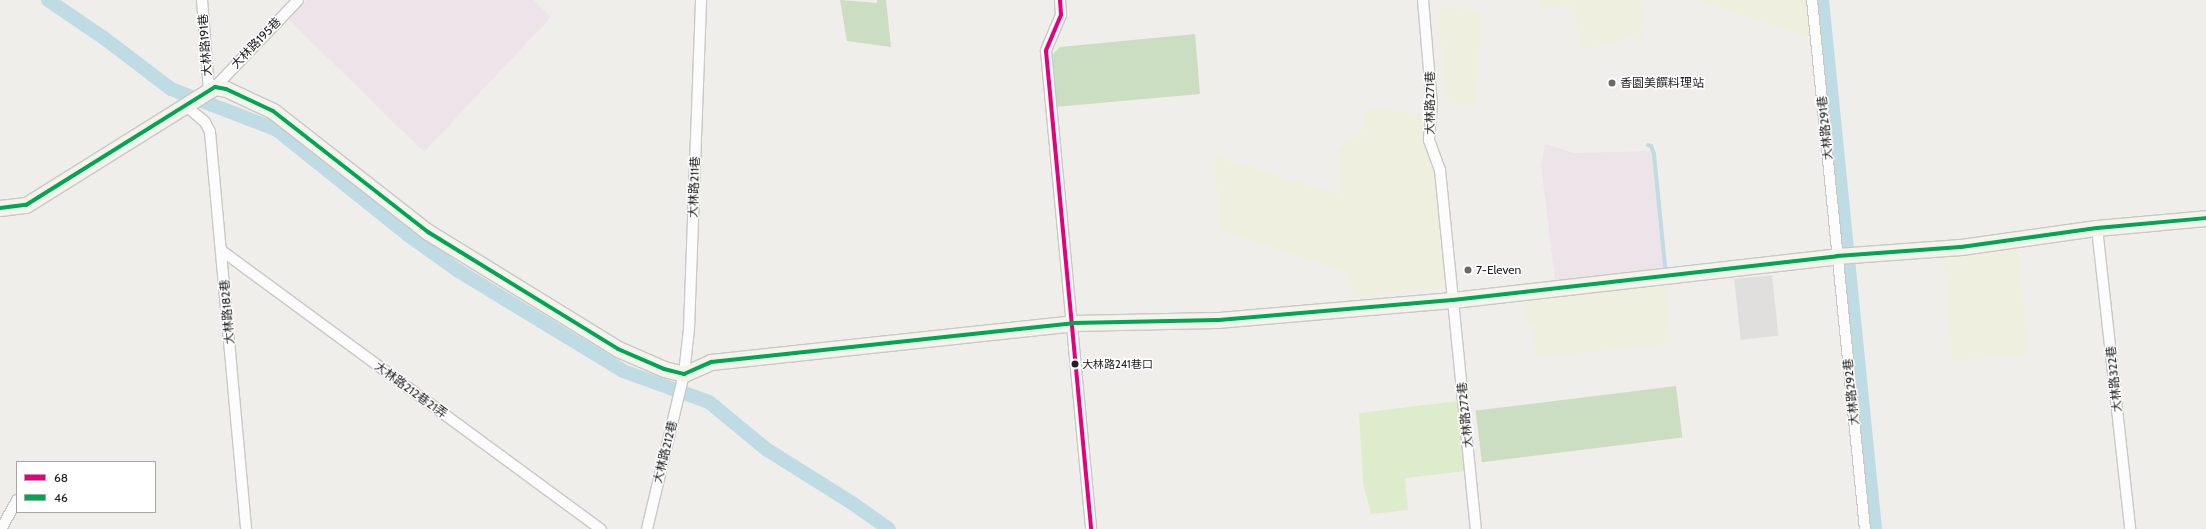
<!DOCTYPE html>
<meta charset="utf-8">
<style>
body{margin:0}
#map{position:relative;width:2206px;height:529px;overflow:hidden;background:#f0eeeb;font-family:Cabin,"Noto Sans TC",sans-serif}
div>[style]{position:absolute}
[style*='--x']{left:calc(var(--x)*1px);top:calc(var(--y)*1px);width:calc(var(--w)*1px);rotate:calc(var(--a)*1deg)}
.industrial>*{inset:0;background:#ede4e9}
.farmland>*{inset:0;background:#efefdf;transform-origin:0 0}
.grass>*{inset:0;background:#ddeccb}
.forest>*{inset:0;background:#cbdec1;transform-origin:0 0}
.parking>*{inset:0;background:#e0dfde;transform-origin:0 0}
.stream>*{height:4px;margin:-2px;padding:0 2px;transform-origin:2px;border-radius:2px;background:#bfdbe3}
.canal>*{height:14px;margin:-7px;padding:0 7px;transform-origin:7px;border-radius:7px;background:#bfdbe3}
.roads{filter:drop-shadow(1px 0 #c9c8c7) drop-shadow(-1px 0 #c9c8c7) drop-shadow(0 1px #c9c8c7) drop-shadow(0 -1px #c9c8c7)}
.street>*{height:10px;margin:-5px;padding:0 5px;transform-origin:5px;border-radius:5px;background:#fdfcfc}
.secondary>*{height:15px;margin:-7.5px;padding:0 7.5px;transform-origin:7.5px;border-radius:7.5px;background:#f4f4ed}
.bus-1>*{height:4px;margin:-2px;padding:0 2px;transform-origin:2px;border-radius:2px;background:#e5007d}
.bus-2>*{height:4px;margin:-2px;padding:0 2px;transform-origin:2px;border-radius:2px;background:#00a651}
.dots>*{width:11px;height:11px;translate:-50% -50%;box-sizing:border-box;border:2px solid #fff;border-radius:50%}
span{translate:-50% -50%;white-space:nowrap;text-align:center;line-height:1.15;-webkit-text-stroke:3px #fff;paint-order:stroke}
.bus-label{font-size:11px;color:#222}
.left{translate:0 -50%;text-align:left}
.street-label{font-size:12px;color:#222}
.poi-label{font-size:12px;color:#222}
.legend{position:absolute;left:16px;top:461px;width:140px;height:52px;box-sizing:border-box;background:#fff;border:1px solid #a7a7a7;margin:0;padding:5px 7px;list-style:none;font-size:12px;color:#222}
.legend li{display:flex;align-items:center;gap:8px;height:20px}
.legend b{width:20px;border:1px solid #a7a7a7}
</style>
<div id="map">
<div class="industrial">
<i style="clip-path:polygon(306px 0,534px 0,551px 17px,424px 152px,288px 19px)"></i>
<i style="clip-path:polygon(1545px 144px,1574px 153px,1652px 151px,1665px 269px,1555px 280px,1541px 166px)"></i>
</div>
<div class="farmland">
<i style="clip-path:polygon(1539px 0,1640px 0,1644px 24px,1640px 26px,1644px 41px,1629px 38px,1581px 51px,1574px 6px,1540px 10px)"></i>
<i style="clip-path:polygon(1698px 0,1807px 0,1809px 37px,1739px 15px)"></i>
<i style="clip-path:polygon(1438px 6px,1481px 11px,1478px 106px,1450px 103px,1445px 98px)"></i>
<i style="clip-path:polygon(1375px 108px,1426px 115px,1428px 154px,1437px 171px,1449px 286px,1353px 298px,1349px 273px,1221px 231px,1214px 156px,1341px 195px,1337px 149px,1362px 132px,1363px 116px,1368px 110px)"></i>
<i style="left:2019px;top:249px;width:106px;height:76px;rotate:85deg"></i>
<i style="clip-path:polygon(1666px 285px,1672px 344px,1536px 358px,1533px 325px,1526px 326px,1524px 298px)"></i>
</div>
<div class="grass">
<i style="clip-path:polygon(1459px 401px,1467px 471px,1405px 478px,1408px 510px,1371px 514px,1363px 483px,1359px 413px)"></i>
</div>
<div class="forest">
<i style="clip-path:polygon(840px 0,877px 3px,877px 0,886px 0,891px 47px,847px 41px)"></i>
<i style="clip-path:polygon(1195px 34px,1200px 94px,1055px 107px,1051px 56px,1060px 47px)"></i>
<i style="left:1676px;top:386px;width:52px;height:202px;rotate:83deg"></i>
</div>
<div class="parking">
<i style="left:1772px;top:275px;width:61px;height:38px;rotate:84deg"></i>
</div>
<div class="stream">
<i style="--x:1648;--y:145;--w:3;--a:18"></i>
<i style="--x:1651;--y:146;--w:9;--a:69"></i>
<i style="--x:1654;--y:154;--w:114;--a:84.4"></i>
</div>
<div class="canal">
<i style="--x:48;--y:0;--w:68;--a:34.2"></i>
<i style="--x:104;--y:38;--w:84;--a:37.3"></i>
<i style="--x:171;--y:89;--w:114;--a:21.1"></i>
<i style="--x:277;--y:130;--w:168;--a:38.7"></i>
<i style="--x:408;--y:235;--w:60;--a:35.5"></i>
<i style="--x:457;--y:270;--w:194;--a:31.3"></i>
<i style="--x:623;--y:371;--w:91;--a:19.8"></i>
<i style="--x:709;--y:402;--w:74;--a:39.5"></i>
<i style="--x:766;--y:449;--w:102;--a:32.1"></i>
<i style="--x:852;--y:503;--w:45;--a:35.1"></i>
<i style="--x:1822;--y:0;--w:532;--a:84.28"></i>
</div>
<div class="roads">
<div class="street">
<i style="--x:202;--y:0;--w:91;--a:85.6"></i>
<i style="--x:1060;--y:0;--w:15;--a:86"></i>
<i style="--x:1061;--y:15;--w:39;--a:113"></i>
<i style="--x:1046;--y:51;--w:480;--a:84.6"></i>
<i style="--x:1423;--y:0;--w:104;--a:85.1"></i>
<i style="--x:1432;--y:104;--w:36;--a:95"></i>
<i style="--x:1429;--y:140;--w:32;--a:70"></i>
<i style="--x:1440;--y:170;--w:361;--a:84.3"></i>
<i style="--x:1812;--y:0;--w:532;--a:84.28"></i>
<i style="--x:215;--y:87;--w:120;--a:-46.3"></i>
<i style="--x:186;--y:106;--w:25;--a:40"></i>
<i style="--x:205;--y:122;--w:11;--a:63"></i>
<i style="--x:210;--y:132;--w:399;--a:84.8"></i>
<i style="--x:2097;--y:228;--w:303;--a:83.7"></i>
<i style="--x:222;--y:251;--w:470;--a:36.3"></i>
<i style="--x:1;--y:529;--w:33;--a:-61"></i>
<i style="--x:647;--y:529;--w:159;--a:-76.6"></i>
<i style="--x:684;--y:374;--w:45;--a:-83.7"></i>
<i style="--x:689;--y:329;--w:329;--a:-87.9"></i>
</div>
<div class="secondary">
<i style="--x:0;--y:208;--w:26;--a:-7"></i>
<i style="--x:26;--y:205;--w:223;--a:-32"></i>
<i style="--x:215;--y:87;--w:11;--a:10"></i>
<i style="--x:226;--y:89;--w:52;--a:25.1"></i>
<i style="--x:273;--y:111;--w:197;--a:38"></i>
<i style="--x:428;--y:232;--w:223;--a:31.6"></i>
<i style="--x:618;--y:349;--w:50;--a:23.5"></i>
<i style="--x:664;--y:369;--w:21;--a:14"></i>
<i style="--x:684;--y:374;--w:30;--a:-24"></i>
<i style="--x:711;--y:362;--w:364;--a:-6.1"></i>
<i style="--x:1073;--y:323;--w:145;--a:-1.2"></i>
<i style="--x:1218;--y:320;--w:236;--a:-4.9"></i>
<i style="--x:1453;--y:300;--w:387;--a:-6.5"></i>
<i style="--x:1837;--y:256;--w:124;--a:-4.2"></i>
<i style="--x:1961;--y:247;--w:137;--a:-8"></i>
<i style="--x:2097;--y:228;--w:109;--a:-5.2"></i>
</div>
</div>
<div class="bus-1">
<i style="--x:1060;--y:0;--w:15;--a:86"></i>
<i style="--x:1061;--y:15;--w:39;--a:113"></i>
<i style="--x:1046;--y:51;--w:480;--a:84.6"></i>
</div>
<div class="bus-2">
<i style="--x:0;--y:208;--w:26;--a:-7"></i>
<i style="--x:26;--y:205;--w:223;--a:-32"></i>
<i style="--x:215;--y:87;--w:11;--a:10"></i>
<i style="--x:226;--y:89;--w:52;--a:25.1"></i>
<i style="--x:273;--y:111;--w:197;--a:38"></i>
<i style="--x:428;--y:232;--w:223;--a:31.6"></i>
<i style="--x:618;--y:349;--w:50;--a:23.5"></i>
<i style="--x:664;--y:369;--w:21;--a:14"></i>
<i style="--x:684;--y:374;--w:30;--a:-24"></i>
<i style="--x:711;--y:362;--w:364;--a:-6.1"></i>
<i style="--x:1073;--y:323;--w:145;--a:-1.2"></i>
<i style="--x:1218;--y:320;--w:236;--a:-4.9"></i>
<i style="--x:1453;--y:300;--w:387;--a:-6.5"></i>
<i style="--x:1837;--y:256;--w:124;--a:-4.2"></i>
<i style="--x:1961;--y:247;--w:137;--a:-8"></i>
<i style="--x:2097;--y:228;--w:109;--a:-5.2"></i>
</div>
<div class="dots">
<i style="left:1612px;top:83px;background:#6a6968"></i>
<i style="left:1468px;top:270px;background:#6a6968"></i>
<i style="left:1075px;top:364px;background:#222"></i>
</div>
<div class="bus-label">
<span class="left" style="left:1082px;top:364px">大林路241巷口</span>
</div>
<div class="street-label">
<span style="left:256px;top:43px;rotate:-46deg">大林路195巷</span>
<span style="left:205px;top:45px;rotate:-94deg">大林路191巷</span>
<span style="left:1430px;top:103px;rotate:-90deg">大林路271巷</span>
<span style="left:1825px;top:128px;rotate:-96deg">大林路291巷</span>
<span style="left:694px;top:187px;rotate:-88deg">大林路211巷</span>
<span style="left:227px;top:312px;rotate:-95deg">大林路182巷</span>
<span style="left:2114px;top:379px;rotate:-96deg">大林路322巷</span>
<span style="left:411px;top:390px;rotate:36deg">大林路212巷21弄</span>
<span style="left:1851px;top:392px;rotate:-96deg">大林路292巷</span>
<span style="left:1465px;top:415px;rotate:-96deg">大林路272巷</span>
<span style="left:665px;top:452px;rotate:-76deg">大林路212巷</span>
</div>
<div class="poi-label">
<span class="left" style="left:1620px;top:83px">香園美饌料理站</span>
<span class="left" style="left:1476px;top:270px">7-Eleven</span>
</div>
<ul class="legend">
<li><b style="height:5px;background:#e5007d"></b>68</li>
<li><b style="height:5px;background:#00a651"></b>46</li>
</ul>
</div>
